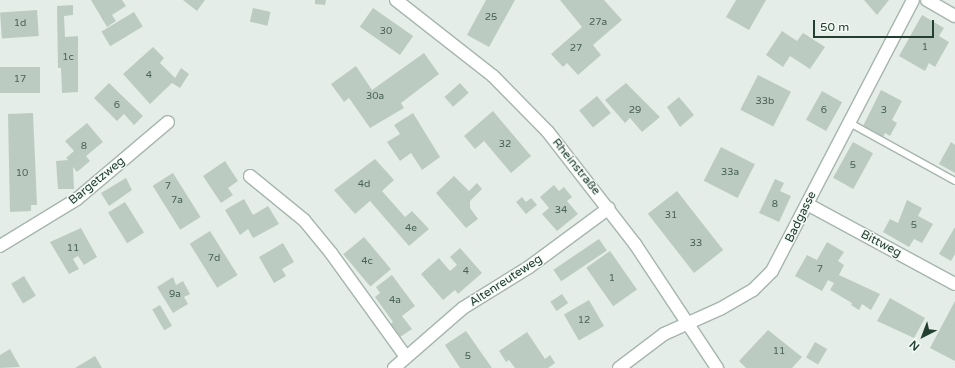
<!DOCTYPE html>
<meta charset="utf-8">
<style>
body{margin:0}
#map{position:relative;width:955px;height:368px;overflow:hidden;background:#e4ede7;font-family:"Varela Round",sans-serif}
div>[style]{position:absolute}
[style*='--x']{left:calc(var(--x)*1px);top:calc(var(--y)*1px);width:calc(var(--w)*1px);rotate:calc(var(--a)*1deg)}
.building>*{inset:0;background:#bccbc2;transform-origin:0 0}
.roads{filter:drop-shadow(1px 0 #a6b5ad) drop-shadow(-1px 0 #a6b5ad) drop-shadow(0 1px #a6b5ad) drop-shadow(0 -1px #a6b5ad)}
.lane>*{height:6px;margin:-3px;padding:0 3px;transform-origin:3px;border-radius:3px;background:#fff}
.street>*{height:12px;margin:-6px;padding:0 6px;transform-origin:6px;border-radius:6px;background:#fff}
.secondary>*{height:12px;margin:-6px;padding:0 6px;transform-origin:6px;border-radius:6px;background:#fff}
span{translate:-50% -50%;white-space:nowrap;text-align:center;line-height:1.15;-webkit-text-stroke:3px #f4faf6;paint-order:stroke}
.number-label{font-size:10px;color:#496256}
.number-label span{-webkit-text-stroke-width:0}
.street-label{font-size:12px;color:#233f32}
.north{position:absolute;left:903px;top:316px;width:40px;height:40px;-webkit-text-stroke:3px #f4faf6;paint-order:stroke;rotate:222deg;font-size:11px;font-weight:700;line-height:16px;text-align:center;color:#233f32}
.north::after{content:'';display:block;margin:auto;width:14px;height:18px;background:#233f32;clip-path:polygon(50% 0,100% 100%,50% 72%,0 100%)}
.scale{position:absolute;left:813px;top:20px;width:121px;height:18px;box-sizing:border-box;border:2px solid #233f32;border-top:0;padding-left:5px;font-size:12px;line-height:14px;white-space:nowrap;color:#233f32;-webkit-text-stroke:3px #f4faf6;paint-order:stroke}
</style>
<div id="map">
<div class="building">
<i style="clip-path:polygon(91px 0,122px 0,126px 6px,112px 15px,116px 21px,107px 27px)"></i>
<i style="clip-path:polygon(183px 0,205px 0,197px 11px)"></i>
<i style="clip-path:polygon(315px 0,326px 0,325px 5px,315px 4px)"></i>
<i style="clip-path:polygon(486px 0,515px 0,489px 47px,467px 35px)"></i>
<i style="clip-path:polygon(560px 0,604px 0,622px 20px,593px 45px,601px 55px,578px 75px,567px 63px,563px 67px,551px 54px,582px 27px)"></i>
<i style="clip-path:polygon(736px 0,766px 0,749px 30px,726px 17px)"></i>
<i style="clip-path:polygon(864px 0,889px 0,877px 15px)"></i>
<i style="clip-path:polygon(73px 5px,73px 15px,64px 16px,65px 37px,78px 36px,78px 92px,62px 93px,61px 68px,58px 68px,57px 6px)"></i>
<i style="left:253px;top:8px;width:18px;height:14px;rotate:13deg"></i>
<i style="left:373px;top:8px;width:49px;height:23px;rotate:35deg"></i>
<i style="left:37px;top:10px;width:26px;height:37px;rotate:86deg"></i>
<i style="left:134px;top:12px;width:17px;height:38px;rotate:59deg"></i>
<i style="clip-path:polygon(922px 15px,944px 28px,939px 36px,949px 42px,935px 67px,929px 63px,925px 71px,899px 56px)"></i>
<i style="clip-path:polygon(782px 31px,797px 41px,803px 33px,825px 47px,810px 69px,790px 56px,783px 67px,766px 55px)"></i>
<i style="clip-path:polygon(153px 47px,164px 58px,160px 63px,175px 78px,181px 68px,189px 74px,180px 88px,172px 83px,150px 104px,123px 74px)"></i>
<i style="clip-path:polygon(424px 53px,439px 74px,401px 103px,404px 108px,370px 128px,349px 98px,344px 102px,331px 84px,356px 66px,372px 90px)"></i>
<i style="left:0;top:67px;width:40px;height:26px"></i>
<i style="left:758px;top:75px;width:37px;height:39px;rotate:27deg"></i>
<i style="clip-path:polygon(109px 83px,143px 116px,134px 125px,124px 114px,117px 121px,94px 98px)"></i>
<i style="left:460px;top:83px;width:13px;height:21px;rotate:48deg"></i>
<i style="clip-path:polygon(626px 83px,660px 117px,642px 132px,630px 118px,625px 123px,605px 100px)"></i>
<i style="clip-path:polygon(881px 90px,902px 101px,892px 120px,897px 123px,890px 136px,885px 133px,883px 137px,863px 126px)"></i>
<i style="left:822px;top:91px;width:23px;height:33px;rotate:29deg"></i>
<i style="left:597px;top:96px;width:22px;height:23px;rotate:51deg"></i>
<i style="clip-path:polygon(679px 97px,694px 115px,680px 127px,667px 107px)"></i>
<i style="clip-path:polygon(493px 111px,531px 156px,511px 173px,484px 141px,475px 149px,464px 136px)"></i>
<i style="clip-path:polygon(33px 113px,37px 205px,31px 205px,31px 211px,10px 212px,8px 114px)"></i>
<i style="clip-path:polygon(413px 113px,440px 157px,422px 170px,411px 153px,400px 161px,387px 142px,400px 134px,394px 125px)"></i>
<i style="clip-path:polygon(87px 123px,103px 142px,86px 156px,90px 161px,77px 172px,73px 167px,74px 189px,58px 189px,56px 161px,68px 160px,66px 158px,74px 151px,65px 141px)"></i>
<i style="left:853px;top:142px;width:23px;height:41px;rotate:29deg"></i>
<i style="clip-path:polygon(951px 142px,955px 145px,955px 173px,939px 164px)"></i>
<i style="left:721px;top:147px;width:38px;height:38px;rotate:27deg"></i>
<i style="clip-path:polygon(375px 159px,394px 180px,382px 191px,405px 217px,412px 211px,429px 229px,409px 246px,370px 201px,355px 214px,334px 190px)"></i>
<i style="clip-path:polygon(225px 161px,238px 181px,228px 188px,233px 195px,221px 203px,203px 176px)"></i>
<i style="left:173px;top:173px;width:52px;height:24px;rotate:58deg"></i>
<i style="clip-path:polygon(454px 176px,469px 191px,477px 183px,482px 189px,470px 201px,470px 208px,478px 219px,466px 228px,436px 193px)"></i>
<i style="clip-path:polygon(126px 178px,132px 190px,109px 206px,101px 193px)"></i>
<i style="clip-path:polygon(775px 179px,784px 183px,780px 191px,791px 196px,779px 222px,759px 213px)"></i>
<i style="clip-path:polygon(554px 185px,559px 191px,564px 187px,572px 197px,567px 201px,578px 214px,557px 231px,542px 214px,549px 208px,540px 197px)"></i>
<i style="left:677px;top:191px;width:75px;height:37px;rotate:52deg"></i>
<i style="clip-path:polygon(522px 197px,526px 202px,531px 198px,537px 205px,526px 214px,516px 202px)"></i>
<i style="clip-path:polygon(244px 199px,253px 215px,268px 206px,279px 224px,253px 238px,248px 229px,240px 235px,225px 210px)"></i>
<i style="clip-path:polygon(907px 200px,922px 208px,918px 216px,933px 224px,922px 243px,914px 239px,909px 247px,883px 232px,890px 219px,898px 223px)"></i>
<i style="left:125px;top:202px;width:36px;height:20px;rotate:58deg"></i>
<i style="clip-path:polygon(955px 227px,955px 254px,951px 261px,939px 254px)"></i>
<i style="clip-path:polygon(81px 228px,97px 257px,84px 265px,78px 256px,73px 259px,79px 269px,69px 274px,50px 242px)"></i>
<i style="left:210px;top:231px;width:52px;height:24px;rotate:58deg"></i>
<i style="left:364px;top:237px;width:42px;height:27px;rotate:50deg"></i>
<i style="left:599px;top:239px;width:14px;height:55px;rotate:56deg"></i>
<i style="clip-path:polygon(827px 242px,844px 252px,838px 261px,844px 265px,839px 275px,880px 294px,871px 310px,862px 304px,859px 310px,851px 305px,852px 303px,830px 290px,834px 283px,828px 280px,822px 291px,795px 276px,807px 255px,817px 260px)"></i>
<i style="clip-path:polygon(283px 243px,294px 262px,282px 269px,286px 276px,274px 283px,259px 257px)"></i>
<i style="clip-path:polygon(460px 248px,482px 273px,458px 294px,455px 290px,443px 300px,421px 274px,439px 258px,450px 271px,457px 265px,450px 257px)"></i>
<i style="left:610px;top:251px;width:47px;height:29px;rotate:55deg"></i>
<i style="clip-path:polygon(392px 275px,415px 306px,402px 316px,412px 329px,397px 339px,388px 326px,393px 322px,375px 297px,380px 293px,376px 287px)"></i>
<i style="left:24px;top:276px;width:23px;height:15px;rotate:59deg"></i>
<i style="clip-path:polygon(173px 277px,176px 285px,183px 281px,190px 294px,184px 297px,188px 304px,173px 313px,157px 287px)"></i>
<i style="left:562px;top:294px;width:11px;height:14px;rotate:56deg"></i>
<i style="clip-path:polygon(890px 298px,925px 318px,914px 338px,877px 321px)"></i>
<i style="left:589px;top:300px;width:30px;height:29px;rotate:60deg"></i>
<i style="clip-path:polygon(955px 301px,955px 361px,930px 348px)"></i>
<i style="left:160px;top:305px;width:24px;height:9px;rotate:60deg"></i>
<i style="clip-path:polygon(768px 330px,802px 357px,792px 368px,746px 368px,739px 361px)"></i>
<i style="clip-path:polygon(466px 331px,492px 368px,460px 368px,445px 345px)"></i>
<i style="clip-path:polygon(527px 332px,545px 359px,550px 355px,555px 363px,548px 368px,515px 368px,509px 360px,506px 362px,499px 351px)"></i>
<i style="left:815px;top:342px;width:14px;height:18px;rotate:30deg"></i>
<i style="clip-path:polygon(10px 349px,20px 367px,0 368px,0 355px)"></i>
<i style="clip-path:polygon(95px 356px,102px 368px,75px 368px)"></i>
</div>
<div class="roads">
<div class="lane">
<i style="--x:848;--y:122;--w:122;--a:28.9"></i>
</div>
<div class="street">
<i style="--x:250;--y:176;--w:70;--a:39.2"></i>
<i style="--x:304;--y:220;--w:43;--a:50.7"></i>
<i style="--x:331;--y:253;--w:128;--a:54.2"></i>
<i style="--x:807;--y:204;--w:168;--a:28.4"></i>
<i style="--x:0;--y:246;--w:90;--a:-31.4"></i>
<i style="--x:77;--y:199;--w:119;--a:-40.2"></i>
<i style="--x:394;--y:368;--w:91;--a:-41"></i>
<i style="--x:463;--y:308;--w:78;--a:-31.8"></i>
<i style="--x:529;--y:267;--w:99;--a:-36.4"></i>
<i style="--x:619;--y:368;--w:56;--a:-37.1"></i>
<i style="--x:664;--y:334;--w:61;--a:-24.1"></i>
<i style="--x:720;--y:309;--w:38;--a:-30"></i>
<i style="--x:753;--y:290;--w:27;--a:-45"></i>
<i style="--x:772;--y:271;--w:305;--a:-62.5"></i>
</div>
<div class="secondary">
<i style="--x:396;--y:0;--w:123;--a:38.1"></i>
<i style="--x:493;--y:76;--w:78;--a:45.5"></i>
<i style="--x:548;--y:132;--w:142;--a:52.2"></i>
<i style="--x:635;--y:244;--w:149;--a:56.5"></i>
<i style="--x:927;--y:0;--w:32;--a:30"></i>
</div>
</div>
<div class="number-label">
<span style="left:491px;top:18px">25</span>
<span style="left:598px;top:23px">27a</span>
<span style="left:20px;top:24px">1d</span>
<span style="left:386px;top:32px">30</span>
<span style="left:925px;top:48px">1</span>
<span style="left:576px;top:49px">27</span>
<span style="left:68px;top:58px">1c</span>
<span style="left:149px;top:76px">4</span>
<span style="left:20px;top:80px">17</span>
<span style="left:375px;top:97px">30a</span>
<span style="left:765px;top:102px">33b</span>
<span style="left:117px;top:106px">6</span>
<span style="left:635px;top:111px">29</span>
<span style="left:824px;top:111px">6</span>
<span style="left:884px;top:111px">3</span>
<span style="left:505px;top:145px">32</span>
<span style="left:84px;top:147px">8</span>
<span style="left:853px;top:166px">5</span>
<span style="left:730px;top:173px">33a</span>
<span style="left:22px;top:174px">10</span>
<span style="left:364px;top:185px">4d</span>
<span style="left:168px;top:187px">7</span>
<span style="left:177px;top:201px">7a</span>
<span style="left:775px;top:205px">8</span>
<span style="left:561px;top:211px">34</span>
<span style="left:671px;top:216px">31</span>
<span style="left:914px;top:226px">5</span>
<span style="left:411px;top:229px">4e</span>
<span style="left:696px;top:244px">33</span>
<span style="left:73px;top:249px">11</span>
<span style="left:214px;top:259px">7d</span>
<span style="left:367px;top:262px">4c</span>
<span style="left:820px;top:270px">7</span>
<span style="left:466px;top:272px">4</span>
<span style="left:612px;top:279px">1</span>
<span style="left:175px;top:295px">9a</span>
<span style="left:395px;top:301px">4a</span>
<span style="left:584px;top:321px">12</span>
<span style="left:779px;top:352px">11</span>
<span style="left:468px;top:357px">5</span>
</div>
<div class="street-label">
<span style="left:576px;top:167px;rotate:51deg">Rheinstraße</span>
<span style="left:97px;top:181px;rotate:-39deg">Bargetzweg</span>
<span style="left:801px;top:217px;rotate:-64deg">Badgasse</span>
<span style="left:881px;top:244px;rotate:28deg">Bittweg</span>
<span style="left:506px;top:281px;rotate:-33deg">Altenreuteweg</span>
</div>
<div class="north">N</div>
<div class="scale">50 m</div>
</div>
